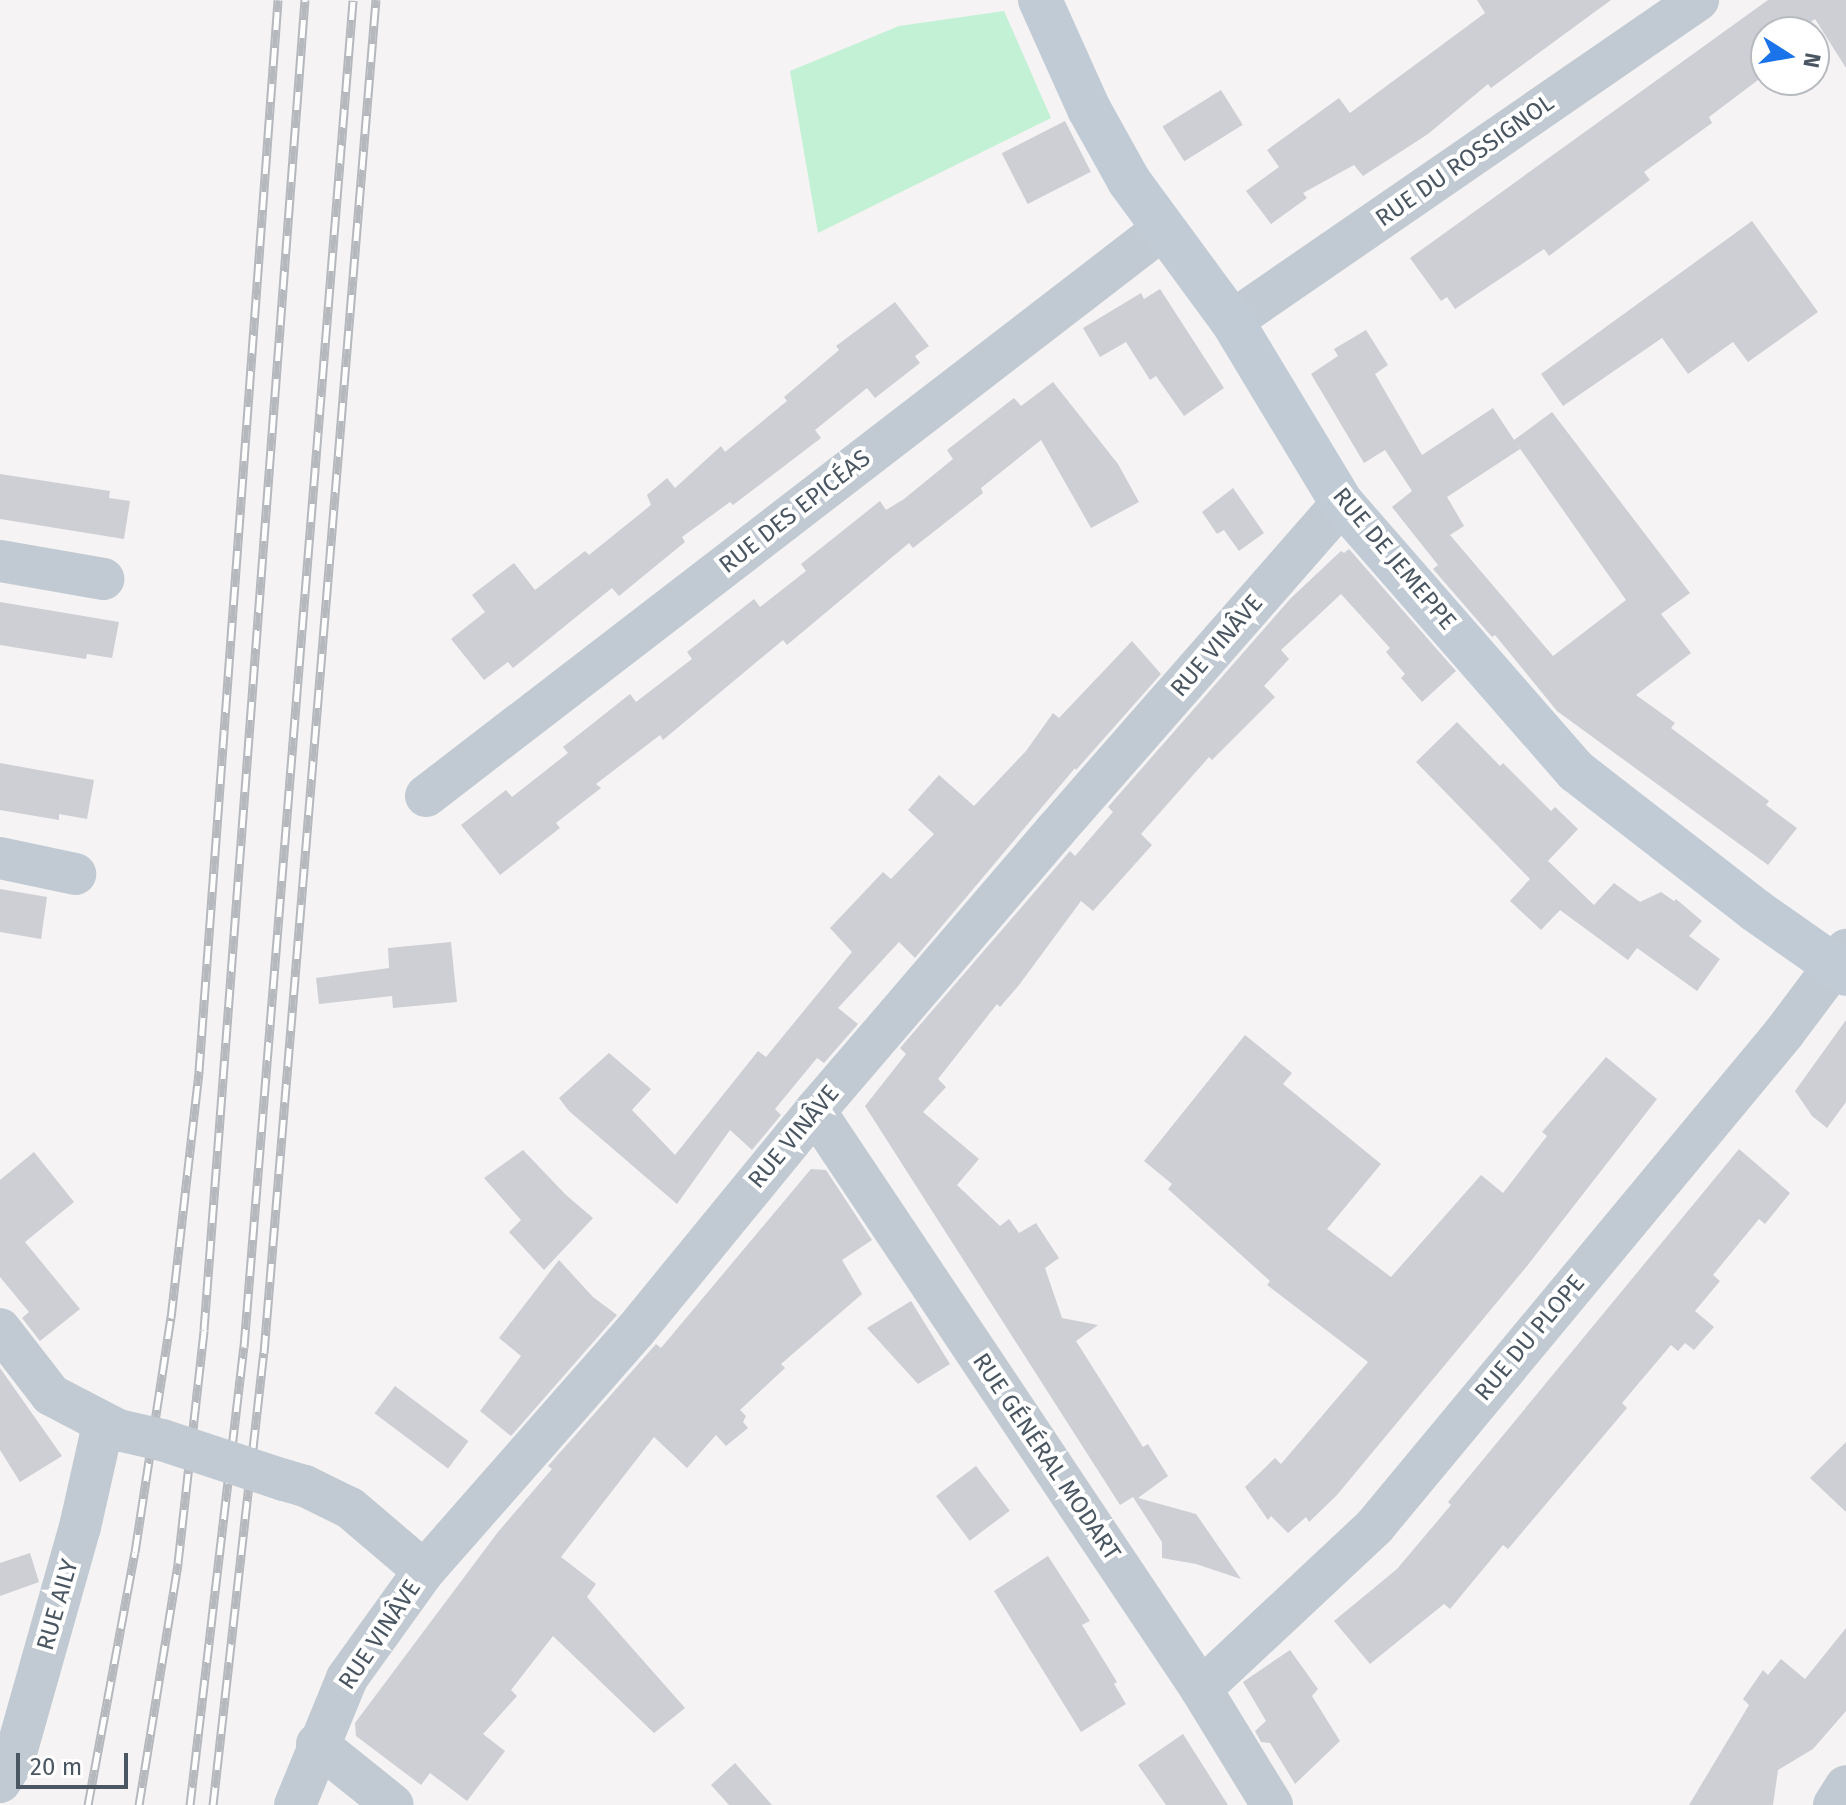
<!DOCTYPE html>
<meta charset="utf-8">
<style>
body{margin:0}
#map{position:relative;width:1846px;height:1805px;overflow:hidden;background:#f5f3f3;font-family:"Fira Sans",sans-serif}
div>[style]{position:absolute}
[style*='--x']{left:calc(var(--x)*1px);top:calc(var(--y)*1px);width:calc(var(--w)*1px);rotate:calc(var(--a)*1deg)}
.green>*{inset:0;background:#c3f1d5}
.building>*{inset:0;background:#cdcfd5;transform-origin:0 0}
.street>*{height:42px;margin:-21px;padding:0 21px;transform-origin:21px;border-radius:21px;background:#c1cad2}
.secondary>*{height:44px;margin:-22px;padding:0 22px;transform-origin:22px;border-radius:22px;background:#c1cbd6}
.rail>*{height:9px;margin-top:-4.5px;transform-origin:0;background:repeating-linear-gradient(90deg,#fff 0 18px,#b5b8bd 0 36px);box-sizing:border-box;border-block:2px solid #b5b8bd}
.street-bridge>*{height:42px;margin:-21px;padding:0 21px;transform-origin:21px;border-radius:21px;background:#c1cad2}
span{translate:-50% -50%;white-space:nowrap;text-align:center;line-height:1.15;-webkit-text-stroke:8px #fff;paint-order:stroke}
.street-label{font-size:24px;color:#4a5661}
.north{position:absolute;left:1750px;top:16px;width:80px;height:80px;box-sizing:border-box;background:#fff;border:2px solid #b7bbc0;border-radius:50%;rotate:101deg;font-size:22px;font-weight:700;line-height:32px;text-align:center;color:#4a5661}
.north::after{content:'';display:block;margin:auto;width:28px;height:36px;background:#1a73e8;clip-path:polygon(50% 0,100% 100%,50% 72%,0 100%)}
.scale{position:absolute;left:16px;top:1753px;width:112px;height:36px;box-sizing:border-box;border:4px solid #4a5661;border-top:0;padding-left:10px;font-size:24px;line-height:28px;white-space:nowrap;color:#4a5661;-webkit-text-stroke:6px #fff;paint-order:stroke}
</style>
<div id="map">
<div class="green">
<i style="clip-path:polygon(1004px 11px,1051px 118px,818px 233px,790px 71px,899px 26px)"></i>
</div>
<div class="building">
<i style="clip-path:polygon(1477px 0,1611px 0,1491px 88px,1488px 84px,1428px 134px,1363px 176px,1354px 165px,1303px 193px,1307px 198px,1271px 224px,1246px 191px,1279px 167px,1267px 150px,1339px 98px,1350px 113px,1485px 13px)"></i>
<i style="clip-path:polygon(1768px 0,1846px 0,1846px 68px,1815px 19px,1796px 32px,1766px 32px,1766px 74px,1709px 117px,1712px 123px,1644px 172px,1650px 180px,1549px 256px,1544px 249px,1455px 309px,1447px 297px,1441px 301px,1410px 258px)"></i>
<i style="left:1221px;top:90px;width:41px;height:69px;rotate:58deg"></i>
<i style="left:1065px;top:121px;width:57px;height:71px;rotate:63deg"></i>
<i style="clip-path:polygon(1752px 221px,1818px 312px,1748px 362px,1733px 342px,1688px 374px,1662px 338px,1563px 406px,1541px 374px)"></i>
<i style="clip-path:polygon(1160px 289px,1224px 388px,1184px 416px,1156px 376px,1150px 380px,1126px 342px,1100px 357px,1083px 328px,1141px 293px,1144px 299px)"></i>
<i style="clip-path:polygon(895px 302px,929px 346px,915px 356px,920px 363px,875px 398px,867px 388px,815px 430px,821px 438px,733px 505px,730px 502px,682px 537px,685px 542px,619px 596px,612px 588px,513px 668px,508px 662px,484px 680px,451px 639px,485px 612px,472px 595px,514px 563px,535px 590px,585px 551px,589px 555px,651px 505px,647px 495px,667px 478px,675px 488px,721px 446px,725px 452px,787px 401px,784px 397px,839px 350px,836px 346px)"></i>
<i style="clip-path:polygon(1366px 330px,1388px 365px,1375px 374px,1422px 455px,1493px 408px,1520px 449px,1447px 497px,1464px 526px,1450px 535px,1553px 656px,1626px 600px,1514px 440px,1552px 412px,1690px 593px,1661px 614px,1691px 653px,1636px 695px,1675px 723px,1671px 728px,1769px 801px,1766px 805px,1797px 828px,1768px 865px,1557px 711px,1495px 635px,1492px 637px,1433px 569px,1438px 565px,1392px 507px,1412px 491px,1385px 450px,1364px 463px,1311px 374px,1338px 356px,1334px 349px)"></i>
<i style="clip-path:polygon(1053px 382px,1118px 464px,1139px 502px,1091px 528px,1041px 440px,981px 488px,983px 493px,913px 548px,909px 543px,787px 645px,783px 640px,663px 740px,660px 735px,596px 784px,601px 788px,556px 823px,560px 828px,500px 875px,461px 825px,506px 790px,512px 797px,568px 753px,563px 747px,630px 694px,636px 702px,692px 659px,687px 652px,754px 599px,760px 607px,806px 571px,801px 564px,880px 501px,886px 510px,904px 499px,953px 459px,947px 450px,1014px 398px,1021px 406px)"></i>
<i style="clip-path:polygon(0 474px,110px 491px,109px 498px,130px 501px,124px 539px,0 519px)"></i>
<i style="clip-path:polygon(1233px 488px,1264px 533px,1239px 551px,1224px 530px,1217px 534px,1202px 512px)"></i>
<i style="clip-path:polygon(1349px 549px,1456px 671px,1422px 702px,1401px 678px,1405px 674px,1386px 652px,1390px 648px,1341px 594px,1281px 650px,1289px 659px,1264px 686px,1275px 697px,1212px 760px,1209px 757px,1141px 834px,1152px 845px,1093px 911px,1081px 901px,1019px 985px,1000px 1007px,997px 1004px,938px 1079px,946px 1087px,923px 1112px,979px 1159px,957px 1185px,1000px 1226px,1009px 1219px,1019px 1233px,1036px 1223px,1059px 1258px,1045px 1268px,1062px 1318px,1098px 1325px,1076px 1341px,1143px 1447px,1148px 1444px,1168px 1476px,1138px 1498px,1196px 1514px,1241px 1579px,1196px 1564px,1162px 1558px,1162px 1542px,1133px 1497px,1120px 1505px,865px 1106px,906px 1054px,900px 1048px,1070px 851px,1075px 856px,1113px 812px,1108px 807px,1291px 598px,1341px 551px,1344px 553px)"></i>
<i style="clip-path:polygon(0 602px,119px 622px,112px 658px,87px 654px,86px 659px,0 645px)"></i>
<i style="clip-path:polygon(1132px 641px,1161px 674px,1076px 770px,1075px 768px,915px 958px,899px 942px,838px 1008px,858px 1024px,824px 1063px,817px 1058px,775px 1109px,781px 1115px,752px 1150px,730px 1130px,677px 1204px,569px 1111px,559px 1098px,609px 1053px,651px 1089px,632px 1110px,675px 1155px,758px 1051px,766px 1057px,852px 952px,830px 928px,883px 872px,891px 879px,934px 834px,908px 810px,939px 775px,974px 806px,1026px 751px,1053px 713px,1059px 718px)"></i>
<i style="clip-path:polygon(1457px 722px,1500px 766px,1503px 763px,1551px 811px,1555px 807px,1578px 829px,1548px 861px,1594px 905px,1614px 883px,1640px 902px,1661px 892px,1674px 901px,1676px 899px,1702px 921px,1689px 936px,1720px 959px,1697px 991px,1637px 948px,1628px 960px,1560px 910px,1541px 930px,1510px 901px,1530px 879px,1416px 762px)"></i>
<i style="clip-path:polygon(0 763px,94px 780px,87px 819px,59px 814px,59px 820px,0 810px)"></i>
<i style="clip-path:polygon(0 889px,47px 897px,41px 939px,0 932px)"></i>
<i style="clip-path:polygon(451px 942px,457px 1002px,393px 1008px,392px 996px,319px 1004px,316px 978px,389px 968px,388px 948px)"></i>
<i style="clip-path:polygon(1846px 1020px,1846px 1102px,1827px 1128px,1812px 1116px,1795px 1091px)"></i>
<i style="clip-path:polygon(1245px 1035px,1292px 1073px,1283px 1084px,1381px 1164px,1327px 1229px,1391px 1277px,1481px 1175px,1503px 1193px,1547px 1136px,1542px 1132px,1606px 1057px,1657px 1099px,1527px 1266px,1337px 1495px,1309px 1522px,1306px 1517px,1288px 1533px,1271px 1516px,1268px 1520px,1245px 1487px,1275px 1458px,1281px 1464px,1368px 1362px,1267px 1285px,1270px 1281px,1168px 1189px,1172px 1184px,1144px 1161px)"></i>
<i style="clip-path:polygon(1739px 1149px,1790px 1193px,1765px 1224px,1759px 1219px,1713px 1275px,1720px 1281px,1695px 1311px,1714px 1327px,1694px 1350px,1685px 1343px,1678px 1351px,1671px 1345px,1622px 1403px,1627px 1408px,1508px 1549px,1503px 1545px,1450px 1609px,1444px 1604px,1370px 1664px,1334px 1621px,1397px 1569px,1451px 1505px,1448px 1502px)"></i>
<i style="clip-path:polygon(523px 1150px,566px 1195px,593px 1218px,544px 1270px,509px 1232px,521px 1220px,484px 1178px)"></i>
<i style="clip-path:polygon(34px 1152px,74px 1202px,25px 1242px,80px 1309px,40px 1341px,22px 1318px,29px 1312px,0 1277px,0 1180px)"></i>
<i style="clip-path:polygon(811px 1169px,826px 1170px,872px 1240px,842px 1260px,862px 1294px,781px 1364px,785px 1368px,740px 1410px,746px 1416px,743px 1422px,748px 1428px,726px 1446px,716px 1435px,687px 1468px,654px 1437px,561px 1557px,596px 1584px,587px 1597px,685px 1708px,654px 1733px,553px 1636px,511px 1690px,517px 1696px,483px 1734px,505px 1751px,467px 1801px,430px 1773px,421px 1785px,356px 1736px,355px 1723px,498px 1532px,552px 1469px,548px 1466px,656px 1344px,661px 1348px)"></i>
<i style="clip-path:polygon(559px 1260px,593px 1297px,617px 1315px,511px 1436px,480px 1411px,521px 1356px,499px 1338px)"></i>
<i style="clip-path:polygon(911px 1301px,950px 1364px,918px 1384px,867px 1328px)"></i>
<i style="clip-path:polygon(0 1368px,62px 1456px,20px 1482px,0 1450px)"></i>
<i style="left:395px;top:1386px;width:92px;height:34px;rotate:37deg"></i>
<i style="clip-path:polygon(1846px 1442px,1846px 1512px,1810px 1478px)"></i>
<i style="left:976px;top:1466px;width:56px;height:50px;rotate:53deg"></i>
<i style="clip-path:polygon(30px 1553px,39px 1582px,0 1596px,0 1563px)"></i>
<i style="clip-path:polygon(1048px 1556px,1090px 1621px,1082px 1625px,1117px 1682px,1114px 1684px,1126px 1704px,1081px 1732px,994px 1591px)"></i>
<i style="clip-path:polygon(1846px 1628px,1846px 1711px,1813px 1749px,1778px 1770px,1773px 1805px,1689px 1805px,1749px 1705px,1743px 1699px,1763px 1670px,1768px 1675px,1781px 1659px,1805px 1679px)"></i>
<i style="clip-path:polygon(1290px 1650px,1318px 1689px,1312px 1696px,1340px 1741px,1295px 1784px,1270px 1743px,1261px 1742px,1255px 1731px,1266px 1721px,1243px 1682px)"></i>
<i style="clip-path:polygon(1183px 1734px,1228px 1805px,1166px 1805px,1138px 1765px)"></i>
<i style="clip-path:polygon(735px 1763px,772px 1805px,729px 1805px,711px 1785px)"></i>
</div>
<div class="street">
<i style="--x:1232;--y:321;--w:566;--a:-34.56"></i>
<i style="--x:0;--y:561;--w:105;--a:9.9"></i>
<i style="--x:426;--y:796;--w:931;--a:-37.58"></i>
<i style="--x:0;--y:858;--w:77;--a:12"></i>
<i style="--x:815;--y:1111;--w:695;--a:56.26"></i>
<i style="--x:1201;--y:1689;--w:136;--a:58.5"></i>
<i style="--x:0;--y:1329;--w:83;--a:52.3"></i>
<i style="--x:51;--y:1395;--w:76;--a:27.6"></i>
<i style="--x:284;--y:1480;--w:22;--a:16"></i>
<i style="--x:305;--y:1486;--w:50;--a:26.1"></i>
<i style="--x:350;--y:1508;--w:97;--a:40.4"></i>
<i style="--x:1201;--y:1689;--w:238;--a:-43.1"></i>
<i style="--x:1375;--y:1526;--w:641;--a:-50.32"></i>
<i style="--x:1784;--y:1033;--w:104;--a:-53.2"></i>
<i style="--x:317;--y:1744;--w:97;--a:38.8"></i>
<i style="--x:0;--y:1782;--w:26;--a:-58"></i>
<i style="--x:14;--y:1760;--w:242;--a:-74.2"></i>
<i style="--x:80;--y:1527;--w:105;--a:-77.3"></i>
<i style="--x:295;--y:1805;--w:137;--a:-67.7"></i>
<i style="--x:347;--y:1678;--w:132;--a:-54.3"></i>
<i style="--x:424;--y:1571;--w:320;--a:-48.7"></i>
<i style="--x:635;--y:1331;--w:284;--a:-50.7"></i>
<i style="--x:815;--y:1111;--w:369;--a:-49.4"></i>
<i style="--x:1055;--y:831;--w:436;--a:-48.8"></i>
<i style="--x:1834;--y:1805;--w:22;--a:-58"></i>
</div>
<div class="secondary">
<i style="--x:1040;--y:0;--w:120;--a:65.8"></i>
<i style="--x:1089;--y:109;--w:82;--a:60.9"></i>
<i style="--x:1129;--y:181;--w:174;--a:53.7"></i>
<i style="--x:1232;--y:321;--w:213;--a:58.9"></i>
<i style="--x:1342;--y:503;--w:356;--a:48.9"></i>
<i style="--x:1576;--y:771;--w:227;--a:37.8"></i>
<i style="--x:1755;--y:910;--w:111;--a:35.1"></i>
</div>
<div class="rail">
<i style="--x:88;--y:1805;--w:257;--a:-79.5"></i>
<i style="--x:135;--y:1552;--w:237;--a:-81.3"></i>
<i style="--x:171;--y:1318;--w:249;--a:-83.5"></i>
<i style="--x:199;--y:1071;--w:1074;--a:-85.78"></i>
<i style="--x:139;--y:1805;--w:245;--a:-80.8"></i>
<i style="--x:178;--y:1563;--w:234;--a:-83.6"></i>
<i style="--x:204;--y:1330;--w:1334;--a:-85.66"></i>
<i style="--x:190;--y:1805;--w:461;--a:-83.3"></i>
<i style="--x:244;--y:1347;--w:1351;--a:-85.37"></i>
<i style="--x:213;--y:1805;--w:455;--a:-83.6"></i>
<i style="--x:264;--y:1353;--w:1358;--a:-85.27"></i>
</div>
<div class="street-bridge">
<i style="--x:118;--y:1430;--w:45;--a:12.8"></i>
<i style="--x:162;--y:1440;--w:128;--a:18.2"></i>
</div>
<div class="street-label">
<span style="left:1465px;top:161px;rotate:-35deg">RUE DU ROSSIGNOL</span>
<span style="left:795px;top:512px;rotate:-38deg">RUE DES EPICÉAS</span>
<span style="left:1394px;top:559px;rotate:50deg">RUE DE JEMEPPE</span>
<span style="left:1217px;top:646px;rotate:-49deg">RUE VINÂVE</span>
<span style="left:794px;top:1137px;rotate:-50deg">RUE VINÂVE</span>
<span style="left:1530px;top:1338px;rotate:-50deg">RUE DU PLOPE</span>
<span style="left:1046px;top:1457px;rotate:56deg">RUE GÉNÉRAL MODART</span>
<span style="left:58px;top:1605px;rotate:-74deg">RUE AILY</span>
<span style="left:380px;top:1635px;rotate:-56deg">RUE VINÂVE</span>
</div>
<div class="north">N</div>
<div class="scale">20 m</div>
</div>
